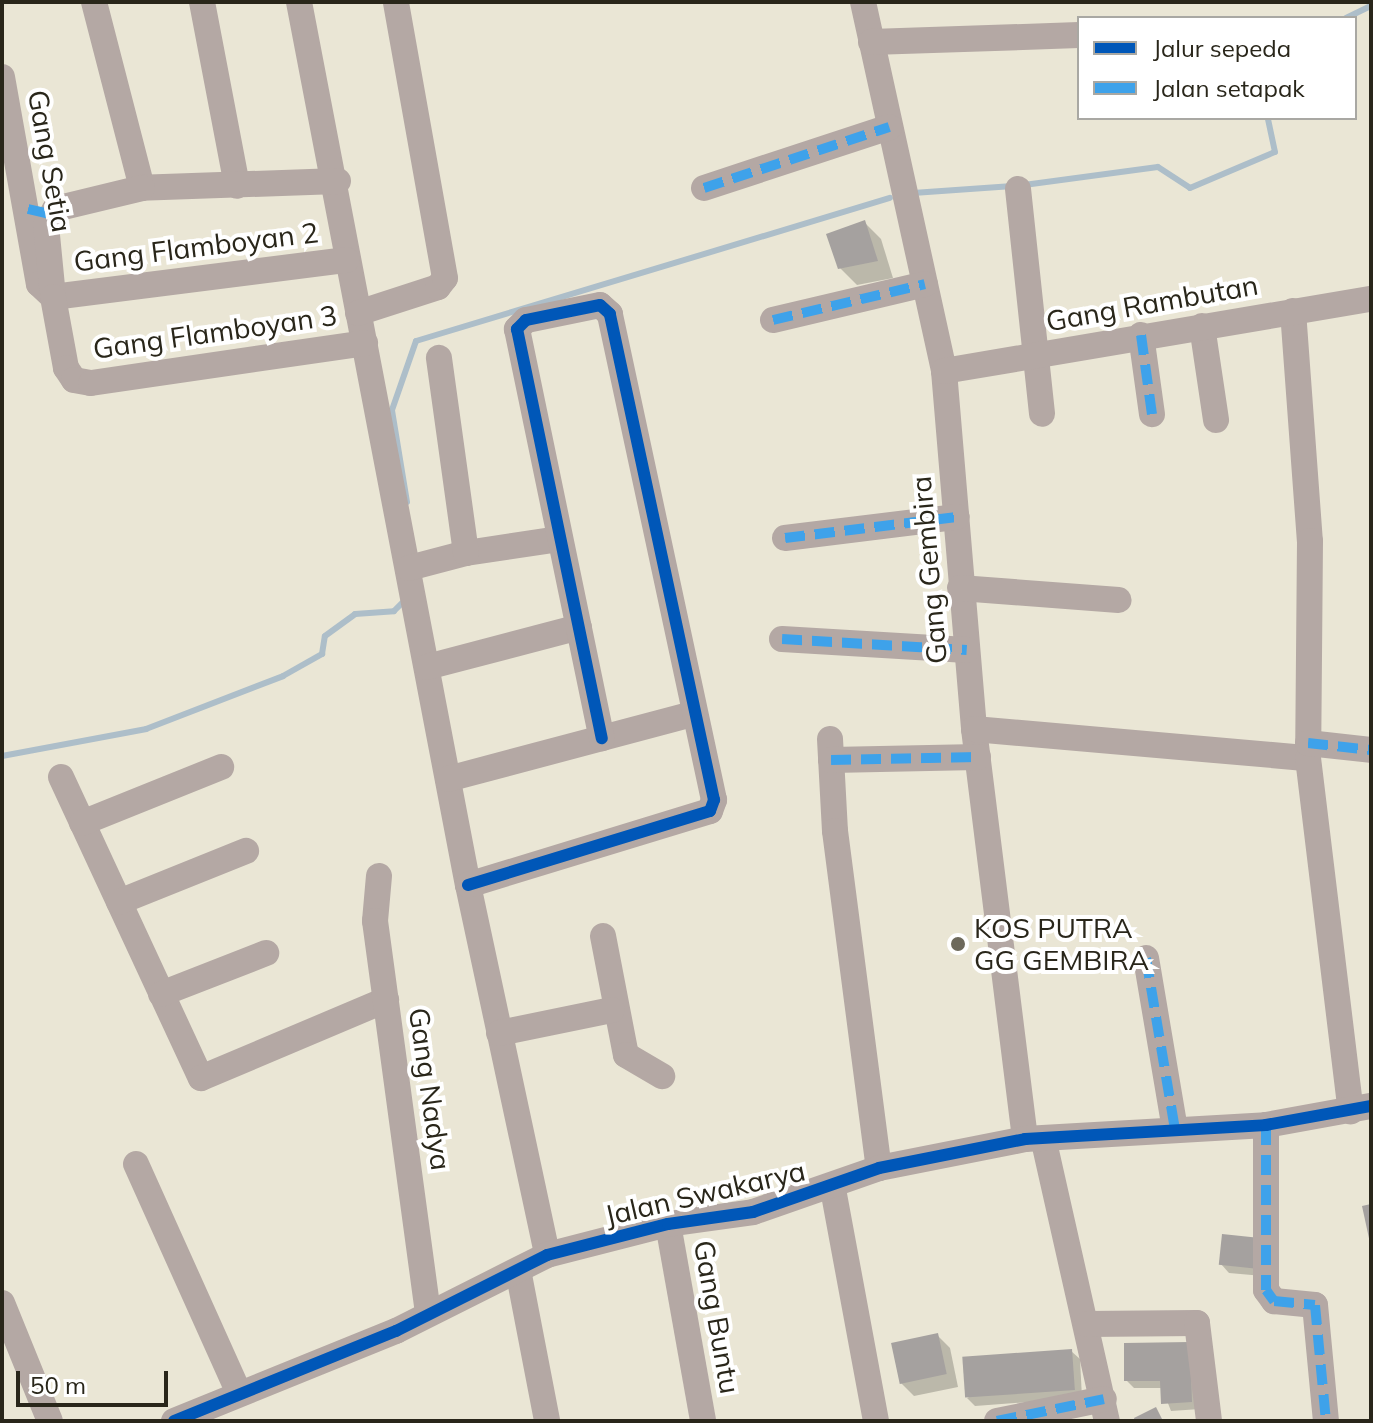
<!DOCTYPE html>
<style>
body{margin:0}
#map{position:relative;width:1373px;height:1423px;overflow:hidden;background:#eae6d5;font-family:Mulish,sans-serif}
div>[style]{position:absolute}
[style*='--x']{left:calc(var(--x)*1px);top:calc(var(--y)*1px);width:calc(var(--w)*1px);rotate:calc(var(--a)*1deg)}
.shadow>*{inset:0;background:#0003}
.stream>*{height:6px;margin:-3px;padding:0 3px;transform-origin:3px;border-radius:3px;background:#adbec9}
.building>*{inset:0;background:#a5a19f;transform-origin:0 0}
.minor>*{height:26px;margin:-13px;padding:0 13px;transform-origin:13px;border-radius:13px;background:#b4a8a4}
.quiet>*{height:10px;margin-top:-5px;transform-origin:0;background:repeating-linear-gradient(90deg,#3ea2ea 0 20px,transparent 0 30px)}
.cycleway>*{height:12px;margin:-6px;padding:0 6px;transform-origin:6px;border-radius:6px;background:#0057b8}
.dots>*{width:22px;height:22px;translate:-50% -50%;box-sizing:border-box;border:4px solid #fff;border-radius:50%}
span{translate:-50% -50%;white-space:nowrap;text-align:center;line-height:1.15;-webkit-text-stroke:8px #fff;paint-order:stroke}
.street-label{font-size:28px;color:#29261a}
.poi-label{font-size:28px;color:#29261a}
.left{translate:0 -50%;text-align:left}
.frame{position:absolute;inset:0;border:4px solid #29261a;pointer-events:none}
.legend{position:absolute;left:1077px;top:16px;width:280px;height:104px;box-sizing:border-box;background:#fff;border:2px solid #a9a8a3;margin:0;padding:10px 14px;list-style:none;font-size:24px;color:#29261a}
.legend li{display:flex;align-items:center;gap:16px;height:40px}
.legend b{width:40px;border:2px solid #a9a8a3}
.scale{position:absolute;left:16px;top:1371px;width:152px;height:36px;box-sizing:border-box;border:4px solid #29261a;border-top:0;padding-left:10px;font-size:24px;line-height:28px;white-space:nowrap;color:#29261a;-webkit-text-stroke:6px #fff;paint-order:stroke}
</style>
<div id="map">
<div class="shadow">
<i style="clip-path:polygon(864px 222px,881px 239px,893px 278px,857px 285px,840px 268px)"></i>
<i style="clip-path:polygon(1257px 1240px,1263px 1276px,1229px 1273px,1221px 1264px)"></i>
<i style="clip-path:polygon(937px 1335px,950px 1348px,958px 1387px,914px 1396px,901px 1383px)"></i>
<i style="clip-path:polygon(1189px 1344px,1200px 1409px,1171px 1411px,1162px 1388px,1134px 1388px,1126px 1380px)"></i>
<i style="clip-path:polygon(1071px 1351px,1080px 1359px,1082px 1398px,975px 1406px,967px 1398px)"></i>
</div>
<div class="stream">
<i style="--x:1346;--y:18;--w:28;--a:-26"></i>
<i style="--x:1024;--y:185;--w:135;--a:-7.7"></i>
<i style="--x:1158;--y:167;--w:38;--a:33"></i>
<i style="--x:1190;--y:188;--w:92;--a:-23"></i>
<i style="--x:1275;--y:152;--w:35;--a:-102"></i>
<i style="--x:913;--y:193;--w:100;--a:-4"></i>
<i style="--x:407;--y:502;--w:93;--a:-99.3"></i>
<i style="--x:392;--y:410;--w:73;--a:-70.8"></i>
<i style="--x:416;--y:341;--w:495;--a:-16.8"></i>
<i style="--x:2;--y:756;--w:147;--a:-10.6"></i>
<i style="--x:146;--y:729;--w:147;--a:-21.1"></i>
<i style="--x:283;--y:676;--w:45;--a:-29.4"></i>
<i style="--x:322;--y:654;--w:18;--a:-81"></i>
<i style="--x:325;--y:636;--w:37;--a:-36"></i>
<i style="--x:355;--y:614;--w:39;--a:-4"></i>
<i style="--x:394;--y:611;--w:14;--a:-45"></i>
</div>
<div class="building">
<i style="clip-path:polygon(865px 220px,878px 261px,838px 269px,826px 234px)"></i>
<i style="clip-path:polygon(1371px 1204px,1371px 1243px,1370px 1243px,1362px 1206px)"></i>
<i style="left:1222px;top:1234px;width:36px;height:31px;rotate:6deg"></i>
<i style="left:938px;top:1333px;width:42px;height:48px;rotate:78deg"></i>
<i style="clip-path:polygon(1190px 1342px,1192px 1402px,1161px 1404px,1160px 1381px,1124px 1381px,1124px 1343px)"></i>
<i style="left:1072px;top:1349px;width:41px;height:110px;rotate:86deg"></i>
<i style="clip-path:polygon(1156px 1407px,1163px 1421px,1135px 1421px,1134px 1418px)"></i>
</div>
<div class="minor">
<i style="--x:94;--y:2;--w:192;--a:75.5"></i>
<i style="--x:202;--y:2;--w:187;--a:79.2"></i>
<i style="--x:299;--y:2;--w:899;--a:79.17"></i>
<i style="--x:468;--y:885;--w:378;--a:77.9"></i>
<i style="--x:863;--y:2;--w:378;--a:77.6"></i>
<i style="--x:944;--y:371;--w:359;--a:85.2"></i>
<i style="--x:974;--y:729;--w:413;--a:82.9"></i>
<i style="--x:871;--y:42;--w:208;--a:-1.9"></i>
<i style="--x:2;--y:77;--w:210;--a:79.9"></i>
<i style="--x:39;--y:284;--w:19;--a:43"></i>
<i style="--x:53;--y:297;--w:296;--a:-7.2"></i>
<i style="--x:338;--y:181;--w:196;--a:178"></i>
<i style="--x:142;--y:188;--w:89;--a:166.4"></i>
<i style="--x:55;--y:209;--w:18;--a:119"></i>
<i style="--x:46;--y:225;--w:72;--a:84.4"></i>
<i style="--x:53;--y:297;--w:72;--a:79.6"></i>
<i style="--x:66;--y:368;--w:14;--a:56"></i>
<i style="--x:74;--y:380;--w:17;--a:10"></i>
<i style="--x:91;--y:383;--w:277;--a:-8.3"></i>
<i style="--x:704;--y:188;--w:195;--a:-18.2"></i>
<i style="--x:1018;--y:189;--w:226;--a:83.9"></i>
<i style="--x:1293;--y:311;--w:231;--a:85.8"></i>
<i style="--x:1310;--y:541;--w:217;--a:90.5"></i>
<i style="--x:358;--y:313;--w:84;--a:-18"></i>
<i style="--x:438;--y:287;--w:11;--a:-52"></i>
<i style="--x:445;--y:278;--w:280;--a:-100.1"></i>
<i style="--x:773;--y:320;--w:156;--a:-13.3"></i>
<i style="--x:1202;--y:326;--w:95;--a:81.5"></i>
<i style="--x:1141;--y:335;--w:80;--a:82.1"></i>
<i style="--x:944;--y:371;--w:433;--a:-9.6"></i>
<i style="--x:785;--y:538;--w:173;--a:-7"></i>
<i style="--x:466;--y:553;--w:95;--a:-8.5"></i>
<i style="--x:409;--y:568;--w:59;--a:-14.7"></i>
<i style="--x:466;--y:553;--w:197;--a:-97.9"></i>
<i style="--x:960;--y:588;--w:159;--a:4.3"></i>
<i style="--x:782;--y:639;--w:185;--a:3.4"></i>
<i style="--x:427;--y:667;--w:157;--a:-14.7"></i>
<i style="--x:974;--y:729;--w:335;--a:5"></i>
<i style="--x:1308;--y:758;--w:356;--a:83.1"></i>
<i style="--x:830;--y:739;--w:92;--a:86.9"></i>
<i style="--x:835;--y:831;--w:340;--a:82.6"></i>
<i style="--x:1308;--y:743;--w:63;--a:6.3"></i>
<i style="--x:831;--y:760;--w:147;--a:-1.2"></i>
<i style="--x:61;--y:777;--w:332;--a:65.1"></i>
<i style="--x:201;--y:1078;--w:201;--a:-22.9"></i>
<i style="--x:448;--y:779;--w:253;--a:-14.9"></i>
<i style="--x:82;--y:823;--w:150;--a:-21.9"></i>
<i style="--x:379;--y:876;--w:45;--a:95.1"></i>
<i style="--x:375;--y:921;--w:394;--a:82.3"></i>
<i style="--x:468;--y:885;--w:253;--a:-17"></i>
<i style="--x:710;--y:811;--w:12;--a:-70"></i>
<i style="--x:714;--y:800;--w:497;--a:-102.1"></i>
<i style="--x:610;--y:314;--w:13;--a:-138"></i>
<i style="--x:600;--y:305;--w:76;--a:168.5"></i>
<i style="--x:526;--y:320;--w:13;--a:135"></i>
<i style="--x:517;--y:329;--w:418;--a:78.3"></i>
<i style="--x:119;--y:902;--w:137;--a:-21.9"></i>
<i style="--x:603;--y:936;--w:121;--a:79.1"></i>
<i style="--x:626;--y:1055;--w:42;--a:30.3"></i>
<i style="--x:1146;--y:958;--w:173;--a:80.4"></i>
<i style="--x:161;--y:994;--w:113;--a:-21.3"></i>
<i style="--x:499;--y:1033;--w:115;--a:-11.5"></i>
<i style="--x:1266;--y:1125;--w:165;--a:90"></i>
<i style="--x:1266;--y:1290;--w:14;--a:54"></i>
<i style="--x:1274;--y:1301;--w:41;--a:5.6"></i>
<i style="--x:1315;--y:1305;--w:117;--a:84.6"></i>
<i style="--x:1044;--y:1142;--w:286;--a:77.3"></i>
<i style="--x:136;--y:1164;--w:251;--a:65.8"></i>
<i style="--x:833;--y:1189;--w:236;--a:79.5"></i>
<i style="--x:668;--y:1224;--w:200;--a:79.9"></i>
<i style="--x:519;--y:1275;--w:149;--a:79.1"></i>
<i style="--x:2;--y:1303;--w:127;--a:67.9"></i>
<i style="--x:1087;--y:1324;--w:110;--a:-0.5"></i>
<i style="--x:1197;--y:1323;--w:99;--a:83"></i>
<i style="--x:174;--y:1421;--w:240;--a:-22.1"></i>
<i style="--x:396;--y:1331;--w:169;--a:-26.7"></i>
<i style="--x:547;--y:1255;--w:125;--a:-14.4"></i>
<i style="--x:668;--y:1224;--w:86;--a:-8"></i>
<i style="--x:753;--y:1212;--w:133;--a:-19.2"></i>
<i style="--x:879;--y:1168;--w:149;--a:-11.2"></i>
<i style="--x:1025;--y:1139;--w:241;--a:-3.3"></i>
<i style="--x:1266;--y:1125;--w:107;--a:-10.3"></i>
<i style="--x:997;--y:1421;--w:109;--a:-11.6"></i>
</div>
<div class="quiet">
<i style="--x:704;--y:188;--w:195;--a:-18.2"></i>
<i style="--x:28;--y:209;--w:23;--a:13"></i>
<i style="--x:773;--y:320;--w:156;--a:-13.3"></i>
<i style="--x:1141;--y:335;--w:80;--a:82.1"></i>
<i style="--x:785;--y:538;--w:173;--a:-7"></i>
<i style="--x:782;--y:639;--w:185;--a:3.4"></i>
<i style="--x:1308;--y:743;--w:63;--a:6.3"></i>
<i style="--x:831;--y:760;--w:147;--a:-1.2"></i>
<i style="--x:1146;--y:958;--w:173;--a:80.4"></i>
<i style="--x:1266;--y:1125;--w:165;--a:90"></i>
<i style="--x:1266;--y:1290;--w:14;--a:54"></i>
<i style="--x:1274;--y:1301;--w:41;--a:5.6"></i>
<i style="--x:1315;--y:1305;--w:117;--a:84.6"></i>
<i style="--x:997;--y:1421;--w:109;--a:-11.6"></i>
</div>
<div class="cycleway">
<i style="--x:468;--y:885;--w:253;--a:-17"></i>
<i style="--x:710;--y:811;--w:12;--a:-70"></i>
<i style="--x:714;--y:800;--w:497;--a:-102.1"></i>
<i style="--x:610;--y:314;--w:13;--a:-138"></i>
<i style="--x:600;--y:305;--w:76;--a:168.5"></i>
<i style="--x:526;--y:320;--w:13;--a:135"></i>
<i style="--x:517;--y:329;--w:418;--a:78.3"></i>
<i style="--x:174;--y:1421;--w:240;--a:-22.1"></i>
<i style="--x:396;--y:1331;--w:169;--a:-26.7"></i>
<i style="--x:547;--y:1255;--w:125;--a:-14.4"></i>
<i style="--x:668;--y:1224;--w:86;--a:-8"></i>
<i style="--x:753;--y:1212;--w:133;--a:-19.2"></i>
<i style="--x:879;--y:1168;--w:149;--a:-11.2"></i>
<i style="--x:1025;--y:1139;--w:241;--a:-3.3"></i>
<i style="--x:1266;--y:1125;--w:107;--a:-10.3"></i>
</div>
<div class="dots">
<i style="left:958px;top:944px;background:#6d695b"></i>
</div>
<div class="street-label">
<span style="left:50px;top:161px;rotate:80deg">Gang Setia</span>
<span style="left:196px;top:247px;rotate:-7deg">Gang Flamboyan 2</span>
<span style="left:1152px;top:303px;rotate:-10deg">Gang Rambutan</span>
<span style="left:215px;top:332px;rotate:-8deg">Gang Flamboyan 3</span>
<span style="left:929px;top:570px;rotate:-95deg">Gang Gembira</span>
<span style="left:430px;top:1089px;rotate:82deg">Gang Nadya</span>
<span style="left:705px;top:1193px;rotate:-13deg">Jalan Swakarya</span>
<span style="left:717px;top:1317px;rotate:80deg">Gang Buntu</span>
</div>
<div class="poi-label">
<span class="left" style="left:974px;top:944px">KOS PUTRA<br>GG GEMBIRA</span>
</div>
<div class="frame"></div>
<ul class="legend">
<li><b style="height:10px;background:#0057b8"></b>Jalur sepeda</li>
<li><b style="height:10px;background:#3ea2ea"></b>Jalan setapak</li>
</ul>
<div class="scale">50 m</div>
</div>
